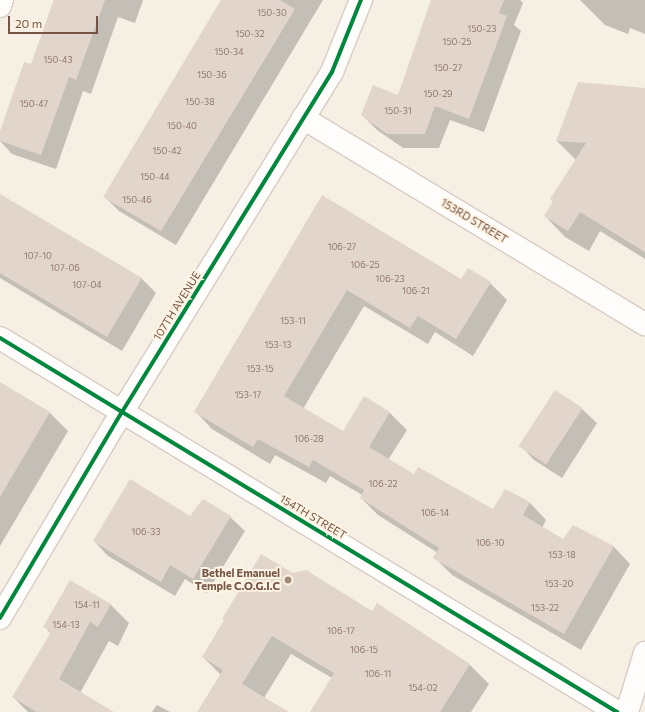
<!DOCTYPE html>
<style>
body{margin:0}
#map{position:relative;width:645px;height:712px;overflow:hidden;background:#f6efe4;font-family:Commissioner,sans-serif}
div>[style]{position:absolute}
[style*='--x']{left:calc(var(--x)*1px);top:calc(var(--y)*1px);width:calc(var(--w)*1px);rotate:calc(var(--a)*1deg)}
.shadow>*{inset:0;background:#0003}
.building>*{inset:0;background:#e2d6cc;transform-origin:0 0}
.roads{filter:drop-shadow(1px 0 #d7ccc3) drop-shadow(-1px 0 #d7ccc3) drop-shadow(0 1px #d7ccc3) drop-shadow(0 -1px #d7ccc3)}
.street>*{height:22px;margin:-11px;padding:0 11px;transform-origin:11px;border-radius:11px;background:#fefdfb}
.cycleway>*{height:4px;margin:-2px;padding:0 2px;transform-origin:2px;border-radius:2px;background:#00873e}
.dots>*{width:11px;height:11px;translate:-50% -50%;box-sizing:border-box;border:2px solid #fff4e4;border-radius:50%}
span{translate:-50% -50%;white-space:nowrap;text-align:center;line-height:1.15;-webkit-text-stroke:4px #fff4e4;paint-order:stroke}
.number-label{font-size:9px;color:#917669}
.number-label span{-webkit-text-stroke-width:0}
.street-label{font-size:11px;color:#745445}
.poi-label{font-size:11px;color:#745445;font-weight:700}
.right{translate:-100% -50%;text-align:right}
.scale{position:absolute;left:8px;top:16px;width:90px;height:18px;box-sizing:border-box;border:2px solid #745445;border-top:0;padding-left:5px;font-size:12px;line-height:14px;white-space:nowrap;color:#745445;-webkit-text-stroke:3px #fff4e4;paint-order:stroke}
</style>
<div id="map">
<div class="shadow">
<i style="clip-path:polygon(54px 0,143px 0,135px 23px,118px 17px,91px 94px,83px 91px,56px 169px,12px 154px,0 141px,0 134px,32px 65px)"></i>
<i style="clip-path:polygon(222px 0,323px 0,176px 245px,119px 211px,105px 197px)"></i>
<i style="clip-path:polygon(432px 0,520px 0,523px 3px,514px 25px,521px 31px,484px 132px,450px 120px,439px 148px,403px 148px,377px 130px,362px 115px,398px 96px)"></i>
<i style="clip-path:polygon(580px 0,645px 0,645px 34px,630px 28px,628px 34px,605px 25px)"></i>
<i style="clip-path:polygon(645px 89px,645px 259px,600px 231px,589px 251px,565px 237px,545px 216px,576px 160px,557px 141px)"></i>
<i style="clip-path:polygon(0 195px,141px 278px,156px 293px,122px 351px,0 278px)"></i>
<i style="clip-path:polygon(322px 197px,462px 280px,468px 270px,490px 283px,507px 300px,473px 356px,435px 332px,428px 344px,364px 306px,303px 409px,344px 432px,365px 397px,390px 413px,407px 430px,388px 460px,414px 475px,493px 510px,505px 491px,530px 503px,546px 520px,542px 528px,563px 540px,573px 526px,614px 547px,630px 564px,581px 650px,452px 575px,435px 558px,438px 553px,378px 515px,361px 498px,362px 495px,330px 476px,326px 483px,275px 455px,270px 464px,212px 429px,196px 412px)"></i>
<i style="clip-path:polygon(0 383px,50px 413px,68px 431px,0 546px)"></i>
<i style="clip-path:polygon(582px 409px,597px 423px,562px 478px,534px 460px,520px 445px)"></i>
<i style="clip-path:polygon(190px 517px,230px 517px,245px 531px,207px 593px,185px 579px,175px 596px,108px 556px,94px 541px)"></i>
<i style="clip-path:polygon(292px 574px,372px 612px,470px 665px,489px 684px,471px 712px,332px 712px,332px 678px,291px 654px,264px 698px,287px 712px,199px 712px,221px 675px,203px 657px)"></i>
<i style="clip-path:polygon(110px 604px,129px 623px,118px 646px,109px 641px,80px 693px,112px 712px,28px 712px,13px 697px,51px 634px,44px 626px)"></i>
<i style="clip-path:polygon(157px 705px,170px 712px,152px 712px)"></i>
</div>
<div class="building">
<i style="clip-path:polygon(54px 0,105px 0,76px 80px,69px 77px,41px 155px,0 141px,0 131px,24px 62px,31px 64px)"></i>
<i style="clip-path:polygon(221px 0,280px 0,295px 9px,161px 231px,103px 197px)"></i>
<i style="clip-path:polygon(431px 0,504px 0,499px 13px,507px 16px,469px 119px,435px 106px,425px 134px,387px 134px,361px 115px,373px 85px,398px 95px)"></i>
<i style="clip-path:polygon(578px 82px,645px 88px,645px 252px,580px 212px,568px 231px,544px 216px,553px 201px,550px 199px,586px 143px,556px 141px)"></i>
<i style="clip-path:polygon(0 194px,142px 278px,107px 337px,0 273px)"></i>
<i style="clip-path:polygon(322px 195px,461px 279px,468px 268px,491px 282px,456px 339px,418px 316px,410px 328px,347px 290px,284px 396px,343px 431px,364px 396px,390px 412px,369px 447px,414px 474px,418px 467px,493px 509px,505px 489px,530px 502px,523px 515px,563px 539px,573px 525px,614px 546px,564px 634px,433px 558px,439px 548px,360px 498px,364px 490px,313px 460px,309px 467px,258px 439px,253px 447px,194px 412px)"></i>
<i style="clip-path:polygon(0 382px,50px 412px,0 497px)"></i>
<i style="left:555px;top:390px;width:33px;height:67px;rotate:33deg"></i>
<i style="clip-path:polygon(130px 479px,190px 516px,203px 499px,231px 516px,193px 579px,170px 565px,161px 582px,93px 541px)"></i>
<i style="clip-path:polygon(261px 554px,293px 573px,306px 570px,372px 611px,377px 603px,470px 664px,440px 712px,310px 712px,334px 673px,272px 636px,242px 684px,289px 712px,197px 712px,223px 670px,202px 657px,224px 620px,222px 619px)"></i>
<i style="clip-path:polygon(70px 580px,111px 604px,98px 627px,90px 622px,59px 679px,114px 712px,37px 712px,12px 697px,51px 632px,43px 627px)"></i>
</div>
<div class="roads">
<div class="street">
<i style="--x:0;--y:6;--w:6;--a:-72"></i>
<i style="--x:303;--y:118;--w:399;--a:31.1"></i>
<i style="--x:0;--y:338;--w:722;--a:31.22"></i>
<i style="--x:0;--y:618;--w:239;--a:-59.4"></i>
<i style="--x:122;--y:412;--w:400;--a:-58.3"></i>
<i style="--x:332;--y:72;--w:78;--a:-68.1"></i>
<i style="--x:627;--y:712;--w:62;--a:-73"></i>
</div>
</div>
<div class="cycleway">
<i style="--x:0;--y:338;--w:722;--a:31.22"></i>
<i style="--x:0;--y:618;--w:239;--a:-59.4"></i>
<i style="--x:122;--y:412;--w:400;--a:-58.3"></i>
<i style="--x:332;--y:72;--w:78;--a:-68.1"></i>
</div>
<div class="dots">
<i style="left:288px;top:580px;background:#a28a7d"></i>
</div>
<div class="number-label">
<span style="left:272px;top:13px">150-30</span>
<span style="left:482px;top:29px">150-23</span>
<span style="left:250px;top:34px">150-32</span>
<span style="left:457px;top:42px">150-25</span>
<span style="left:229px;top:52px">150-34</span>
<span style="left:58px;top:60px">150-43</span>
<span style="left:448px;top:68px">150-27</span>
<span style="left:212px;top:75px">150-36</span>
<span style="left:438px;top:94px">150-29</span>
<span style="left:200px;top:102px">150-38</span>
<span style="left:34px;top:104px">150-47</span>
<span style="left:398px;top:111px">150-31</span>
<span style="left:182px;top:126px">150-40</span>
<span style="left:167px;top:151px">150-42</span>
<span style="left:155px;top:177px">150-44</span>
<span style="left:137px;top:200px">150-46</span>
<span style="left:342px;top:247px">106-27</span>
<span style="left:38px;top:256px">107-10</span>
<span style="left:365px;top:265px">106-25</span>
<span style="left:65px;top:268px">107-06</span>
<span style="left:390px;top:279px">106-23</span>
<span style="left:87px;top:285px">107-04</span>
<span style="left:416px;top:291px">106-21</span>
<span style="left:293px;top:321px">153-11</span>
<span style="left:278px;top:345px">153-13</span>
<span style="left:260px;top:369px">153-15</span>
<span style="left:248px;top:395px">153-17</span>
<span style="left:309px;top:439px">106-28</span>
<span style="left:383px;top:484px">106-22</span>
<span style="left:435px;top:513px">106-14</span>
<span style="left:146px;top:532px">106-33</span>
<span style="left:490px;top:543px">106-10</span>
<span style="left:562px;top:555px">153-18</span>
<span style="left:559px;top:584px">153-20</span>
<span style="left:87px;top:605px">154-11</span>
<span style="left:545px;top:608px">153-22</span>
<span style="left:66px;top:625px">154-13</span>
<span style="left:341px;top:631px">106-17</span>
<span style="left:364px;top:650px">106-15</span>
<span style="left:378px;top:674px">106-11</span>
<span style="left:423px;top:688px">154-02</span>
</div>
<div class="street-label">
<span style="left:474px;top:221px;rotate:31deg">153RD STREET</span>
<span style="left:177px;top:306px;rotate:-58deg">107TH AVENUE</span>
<span style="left:313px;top:517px;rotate:31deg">154TH STREET</span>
</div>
<div class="poi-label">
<span class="right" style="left:280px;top:580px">Bethel Emanuel<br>Temple C.O.G.I.C</span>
</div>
<div class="scale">20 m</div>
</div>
